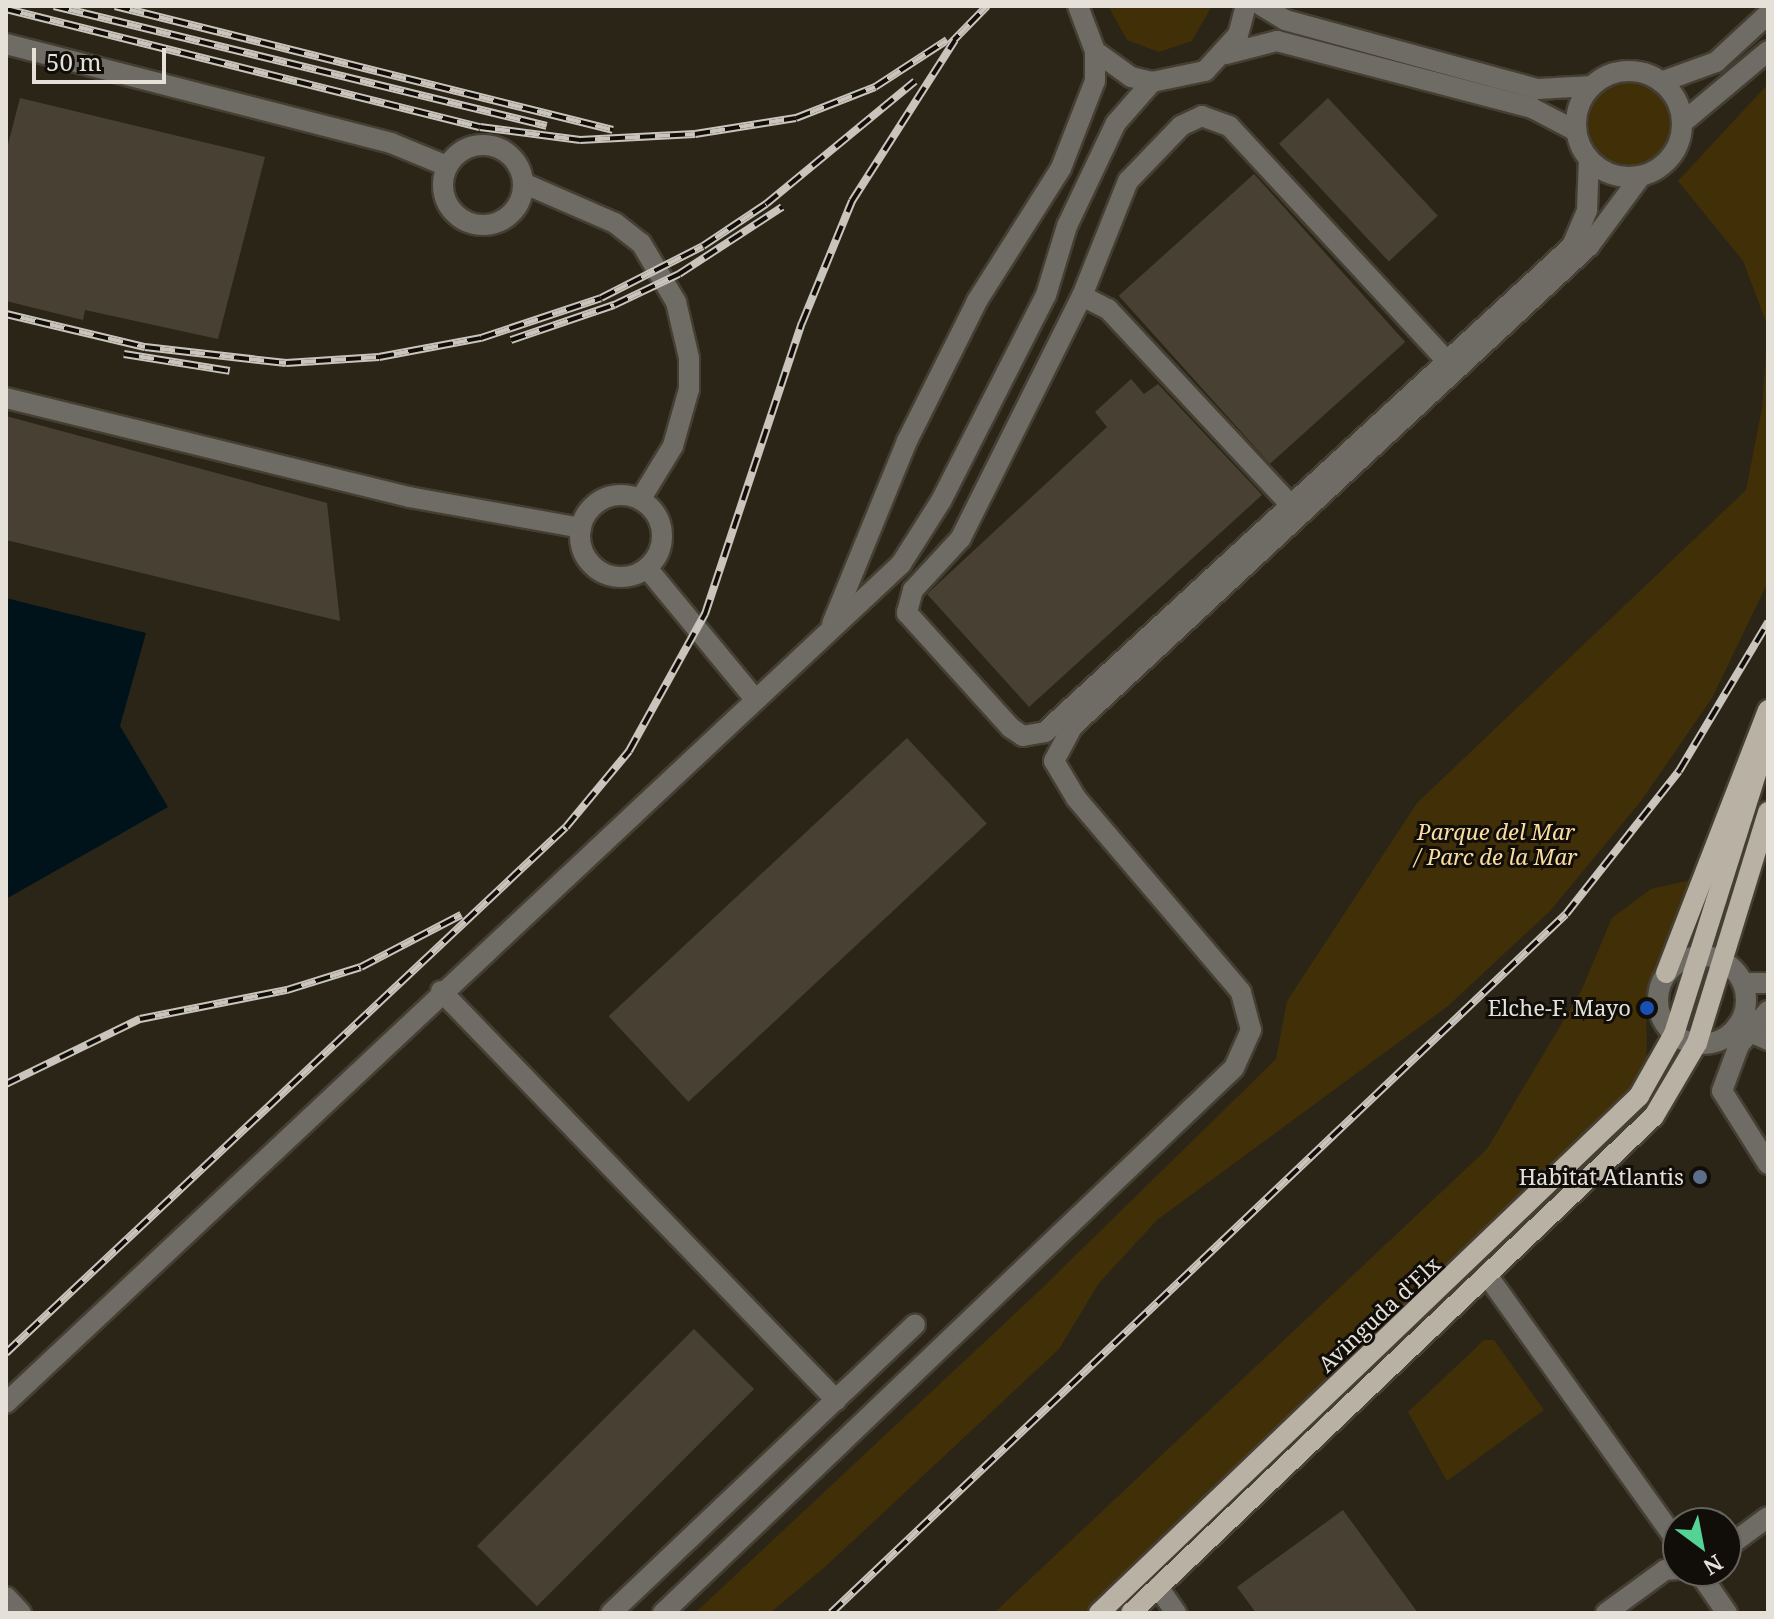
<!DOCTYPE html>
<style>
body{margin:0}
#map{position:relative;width:1774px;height:1619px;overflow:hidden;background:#2b2518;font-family:"Noto Serif",serif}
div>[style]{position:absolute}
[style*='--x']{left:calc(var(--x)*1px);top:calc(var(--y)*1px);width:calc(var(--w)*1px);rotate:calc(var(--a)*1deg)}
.green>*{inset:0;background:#402f07}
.round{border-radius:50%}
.water>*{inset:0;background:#01131a}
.building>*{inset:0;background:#484133;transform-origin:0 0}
.roads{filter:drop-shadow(2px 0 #453f33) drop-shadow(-2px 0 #453f33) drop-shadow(0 2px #453f33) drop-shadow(0 -2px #453f33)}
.minor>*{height:20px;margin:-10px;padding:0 10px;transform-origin:10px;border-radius:10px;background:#6f6b65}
.minor>.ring{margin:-10px;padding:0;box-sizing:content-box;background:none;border:20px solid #6f6b65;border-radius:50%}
.major>*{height:20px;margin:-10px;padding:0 10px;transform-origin:10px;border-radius:10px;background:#b9b1a4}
.rail>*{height:8px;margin-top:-4px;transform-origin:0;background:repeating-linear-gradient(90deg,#110e09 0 15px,#c9c5bc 0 30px);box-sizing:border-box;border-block:2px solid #c9c5bc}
.dots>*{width:22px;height:22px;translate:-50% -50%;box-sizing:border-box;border:4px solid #110e09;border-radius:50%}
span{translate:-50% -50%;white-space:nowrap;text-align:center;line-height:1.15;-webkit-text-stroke:6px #110e09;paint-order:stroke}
.park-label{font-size:22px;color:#fbdda1;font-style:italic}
.poi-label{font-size:22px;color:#e5e1d9}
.right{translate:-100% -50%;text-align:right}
.street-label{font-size:22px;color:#e5e1d9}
.frame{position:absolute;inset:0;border:8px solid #e5e1d9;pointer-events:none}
.north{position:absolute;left:1662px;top:1507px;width:80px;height:80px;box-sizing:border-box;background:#110e09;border:2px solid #66625c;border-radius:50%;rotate:148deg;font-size:22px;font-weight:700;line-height:32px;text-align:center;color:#e5e1d9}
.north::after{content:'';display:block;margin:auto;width:28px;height:36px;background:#54d395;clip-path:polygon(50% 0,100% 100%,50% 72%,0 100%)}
.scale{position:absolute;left:32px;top:48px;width:134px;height:36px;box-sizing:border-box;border:4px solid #e5e1d9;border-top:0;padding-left:10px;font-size:24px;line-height:28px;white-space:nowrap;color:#e5e1d9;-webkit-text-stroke:6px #110e09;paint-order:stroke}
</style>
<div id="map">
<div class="green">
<i style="clip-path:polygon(1108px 6px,1212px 6px,1192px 41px,1159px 52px,1127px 40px)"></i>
<i class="round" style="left:1585px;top:81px;width:86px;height:86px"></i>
<i style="clip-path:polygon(1768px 84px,1768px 582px,1712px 698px,1641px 801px,1550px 911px,1448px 1006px,1157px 1220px,1099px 1283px,1059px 1349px,825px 1567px,770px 1613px,695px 1613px,1039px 1291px,1276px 1059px,1287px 1001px,1417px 803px,1746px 490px,1762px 408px,1768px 327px,1743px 261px,1678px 181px)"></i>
<i style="clip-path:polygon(1695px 879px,1646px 996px,1647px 1060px,1627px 1096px,1085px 1613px,994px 1613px,1487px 1149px,1581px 991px,1612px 918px,1651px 889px)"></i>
<i style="clip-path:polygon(1484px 1340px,1494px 1340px,1544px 1410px,1447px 1481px,1408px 1412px)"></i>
</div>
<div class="water">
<i style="clip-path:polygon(6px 598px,146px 633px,120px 726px,168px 807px,6px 899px)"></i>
</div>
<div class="building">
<i style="clip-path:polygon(20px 98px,265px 157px,218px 339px,85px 310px,83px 320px,6px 301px,6px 152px)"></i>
<i style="left:1328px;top:98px;width:161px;height:67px;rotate:47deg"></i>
<i style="left:1254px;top:174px;width:226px;height:182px;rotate:48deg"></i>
<i style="clip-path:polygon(1131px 379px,1144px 394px,1158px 384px,1262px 495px,1029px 707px,927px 594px,1107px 427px,1095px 412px)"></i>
<i style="clip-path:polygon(6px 416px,327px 503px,340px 621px,6px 540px)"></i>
<i style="left:907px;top:738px;width:117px;height:408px;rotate:47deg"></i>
<i style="left:694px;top:1329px;width:85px;height:307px;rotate:45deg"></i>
<i style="clip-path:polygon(1343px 1510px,1418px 1613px,1256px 1613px,1237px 1587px)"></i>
</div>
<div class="roads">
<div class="minor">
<i style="--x:1078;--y:6;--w:48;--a:69.3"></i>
<i style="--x:1095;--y:51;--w:44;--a:35.8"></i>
<i style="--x:1131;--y:77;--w:22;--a:13"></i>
<i style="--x:1152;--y:82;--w:54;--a:-11.7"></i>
<i style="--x:1205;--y:71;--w:49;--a:-47.5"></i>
<i style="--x:1238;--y:35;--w:30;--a:-75"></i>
<i style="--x:1262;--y:6;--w:27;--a:31"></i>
<i style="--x:1285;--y:20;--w:262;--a:15.3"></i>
<i style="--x:1538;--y:89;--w:54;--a:-3.2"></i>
<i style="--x:6;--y:44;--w:398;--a:14.4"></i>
<i style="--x:391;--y:143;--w:61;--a:22.3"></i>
<i style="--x:1226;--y:54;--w:53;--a:-14.3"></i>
<i style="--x:1277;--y:41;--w:264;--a:14.7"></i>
<i style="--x:1532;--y:108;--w:50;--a:27.6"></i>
<i class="ring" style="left:1576px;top:71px;width:86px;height:86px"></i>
<i style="--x:1661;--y:82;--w:59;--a:-20"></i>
<i style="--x:1716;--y:62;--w:71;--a:-42.7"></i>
<i style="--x:1682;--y:123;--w:112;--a:-39.9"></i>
<i class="ring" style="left:443px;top:145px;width:60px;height:60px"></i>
<i style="--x:523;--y:183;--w:100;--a:23.5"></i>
<i style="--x:615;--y:223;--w:33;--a:38"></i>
<i style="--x:641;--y:243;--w:69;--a:59.3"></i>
<i style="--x:676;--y:302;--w:57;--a:76.9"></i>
<i style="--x:689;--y:358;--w:31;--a:90"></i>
<i style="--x:689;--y:389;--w:59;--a:105.7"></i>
<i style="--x:673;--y:446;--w:63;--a:121.4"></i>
<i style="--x:1082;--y:296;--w:29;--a:27"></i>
<i style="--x:1108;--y:309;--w:267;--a:47"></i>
<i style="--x:1446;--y:360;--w:319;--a:-132.8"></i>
<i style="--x:1229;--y:126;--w:29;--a:-160"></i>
<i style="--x:1202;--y:116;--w:23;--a:155"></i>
<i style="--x:1181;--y:126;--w:76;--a:133.9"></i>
<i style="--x:1128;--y:181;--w:124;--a:111.8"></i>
<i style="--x:1082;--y:296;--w:271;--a:116.6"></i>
<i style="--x:961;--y:538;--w:71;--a:132.7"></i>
<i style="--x:913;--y:590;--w:24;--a:105"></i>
<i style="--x:907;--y:613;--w:155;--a:47.9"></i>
<i style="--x:1011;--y:728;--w:14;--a:34"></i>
<i style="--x:1023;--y:736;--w:22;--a:-10"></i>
<i style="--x:1045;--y:732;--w:717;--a:-42.68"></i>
<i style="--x:1572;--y:246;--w:39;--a:-67"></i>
<i style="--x:1587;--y:210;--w:51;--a:-87.8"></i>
<i style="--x:6;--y:398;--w:415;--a:13.8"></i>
<i style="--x:409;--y:497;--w:175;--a:10.2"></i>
<i class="ring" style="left:580px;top:495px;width:62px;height:62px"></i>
<i style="--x:647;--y:568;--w:170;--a:50.5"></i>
<i style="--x:832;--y:624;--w:198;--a:-67.7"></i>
<i style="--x:907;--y:441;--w:157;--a:-63.4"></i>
<i style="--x:977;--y:301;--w:157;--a:-57.7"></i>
<i style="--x:1061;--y:168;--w:93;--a:-68.7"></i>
<i style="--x:1095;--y:81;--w:30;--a:-90"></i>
<i class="ring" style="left:1658px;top:956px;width:68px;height:68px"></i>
<i style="--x:1743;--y:983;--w:25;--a:0"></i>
<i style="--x:441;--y:991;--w:569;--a:46"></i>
<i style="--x:1768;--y:1011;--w:45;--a:130.5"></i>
<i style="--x:1739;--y:1045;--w:49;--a:110.3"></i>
<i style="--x:1722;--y:1091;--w:86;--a:57.8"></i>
<i style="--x:1737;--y:1026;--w:34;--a:24"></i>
<i style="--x:1487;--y:1275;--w:329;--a:54.5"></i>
<i style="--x:6;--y:1403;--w:1227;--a:-43.15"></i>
<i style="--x:901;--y:564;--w:75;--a:-57.6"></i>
<i style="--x:941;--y:501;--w:231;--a:-63"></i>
<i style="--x:1046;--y:295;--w:72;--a:-73.1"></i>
<i style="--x:1067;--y:226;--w:114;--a:-64.6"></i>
<i style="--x:1116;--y:123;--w:55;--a:-48.7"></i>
<i style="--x:1726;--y:1548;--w:52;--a:-36.4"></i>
<i style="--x:1698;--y:1571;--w:51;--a:55.4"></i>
<i style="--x:1158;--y:1587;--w:32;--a:55"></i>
<i style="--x:6;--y:1597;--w:22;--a:47"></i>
<i style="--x:611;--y:1613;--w:419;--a:-43.5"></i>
<i style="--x:663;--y:1613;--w:789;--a:-43.67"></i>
<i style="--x:1234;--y:1068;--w:42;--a:-65.9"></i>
<i style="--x:1251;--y:1030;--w:39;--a:-105"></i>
<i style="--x:1241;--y:992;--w:255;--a:-130.4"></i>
<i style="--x:1076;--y:798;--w:43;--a:-120.7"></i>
<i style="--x:1054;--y:761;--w:40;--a:-62"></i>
<i style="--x:1073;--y:726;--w:705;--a:-42.93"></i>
<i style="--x:1589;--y:246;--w:87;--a:-53.4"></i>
<i style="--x:1606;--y:1613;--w:73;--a:-36.1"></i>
<i style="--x:1665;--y:1570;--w:13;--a:-4"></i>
</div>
<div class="major">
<i style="--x:1666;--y:973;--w:282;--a:-68.8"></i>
<i style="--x:1099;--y:1613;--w:748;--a:-43.75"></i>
<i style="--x:1639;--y:1096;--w:71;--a:-60.6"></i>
<i style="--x:1674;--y:1034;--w:312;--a:-72.5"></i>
<i style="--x:1131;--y:1613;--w:721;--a:-43.54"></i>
<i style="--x:1654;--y:1116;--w:85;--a:-59.5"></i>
<i style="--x:1697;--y:1043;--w:242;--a:-72.9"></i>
</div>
</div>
<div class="rail">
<i style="--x:54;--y:6;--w:507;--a:13.68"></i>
<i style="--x:115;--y:6;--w:513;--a:13.98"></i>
<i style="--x:6;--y:9;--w:488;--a:14"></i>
<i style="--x:480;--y:127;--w:101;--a:7.4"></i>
<i style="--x:580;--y:140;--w:115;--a:-3"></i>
<i style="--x:695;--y:134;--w:102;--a:-9"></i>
<i style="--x:796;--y:118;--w:85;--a:-21.4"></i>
<i style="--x:875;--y:87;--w:86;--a:-33.1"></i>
<i style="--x:948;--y:46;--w:56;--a:-45.7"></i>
<i style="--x:6;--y:314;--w:143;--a:13.4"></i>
<i style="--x:145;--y:347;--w:142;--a:6.5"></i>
<i style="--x:286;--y:363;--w:93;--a:-3.7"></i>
<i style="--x:379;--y:357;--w:104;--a:-10.6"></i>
<i style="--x:481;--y:338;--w:126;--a:-18.4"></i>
<i style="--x:601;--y:298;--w:114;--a:-27"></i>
<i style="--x:703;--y:246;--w:76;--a:-33.7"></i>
<i style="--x:766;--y:204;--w:193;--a:-39.5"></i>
<i style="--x:511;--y:340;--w:109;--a:-18.8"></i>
<i style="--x:614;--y:305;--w:72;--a:-25.5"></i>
<i style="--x:679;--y:274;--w:123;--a:-33"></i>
<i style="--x:124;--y:354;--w:107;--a:9.1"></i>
<i style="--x:6;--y:1084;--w:149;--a:-25.9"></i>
<i style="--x:140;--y:1019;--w:150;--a:-11.2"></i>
<i style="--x:287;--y:990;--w:77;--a:-17.3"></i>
<i style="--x:361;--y:967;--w:113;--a:-27.5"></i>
<i style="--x:6;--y:1353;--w:768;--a:-43.21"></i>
<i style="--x:566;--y:827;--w:99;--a:-50.3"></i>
<i style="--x:629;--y:751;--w:157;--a:-61"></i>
<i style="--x:705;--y:614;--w:307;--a:-71.6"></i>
<i style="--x:802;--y:323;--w:132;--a:-67.7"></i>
<i style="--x:852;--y:201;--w:191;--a:-57.4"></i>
<i style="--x:831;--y:1613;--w:1014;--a:-43.56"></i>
<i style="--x:1566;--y:914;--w:182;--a:-51.7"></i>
<i style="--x:1679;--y:771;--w:174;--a:-59.1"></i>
</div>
<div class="dots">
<i style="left:1647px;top:1008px;background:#1a4fb4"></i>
<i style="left:1700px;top:1177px;background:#5c6f8a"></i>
</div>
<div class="park-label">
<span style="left:1496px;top:844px">Parque del Mar<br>/ Parc de la Mar</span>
</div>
<div class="poi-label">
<span class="right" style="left:1631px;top:1008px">Elche-F. Mayo</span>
<span class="right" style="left:1684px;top:1177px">Habitat Atlantis</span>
</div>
<div class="street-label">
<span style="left:1379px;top:1314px;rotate:-43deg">Avinguda d'Elx</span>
</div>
<div class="frame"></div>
<div class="north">N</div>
<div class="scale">50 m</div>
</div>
